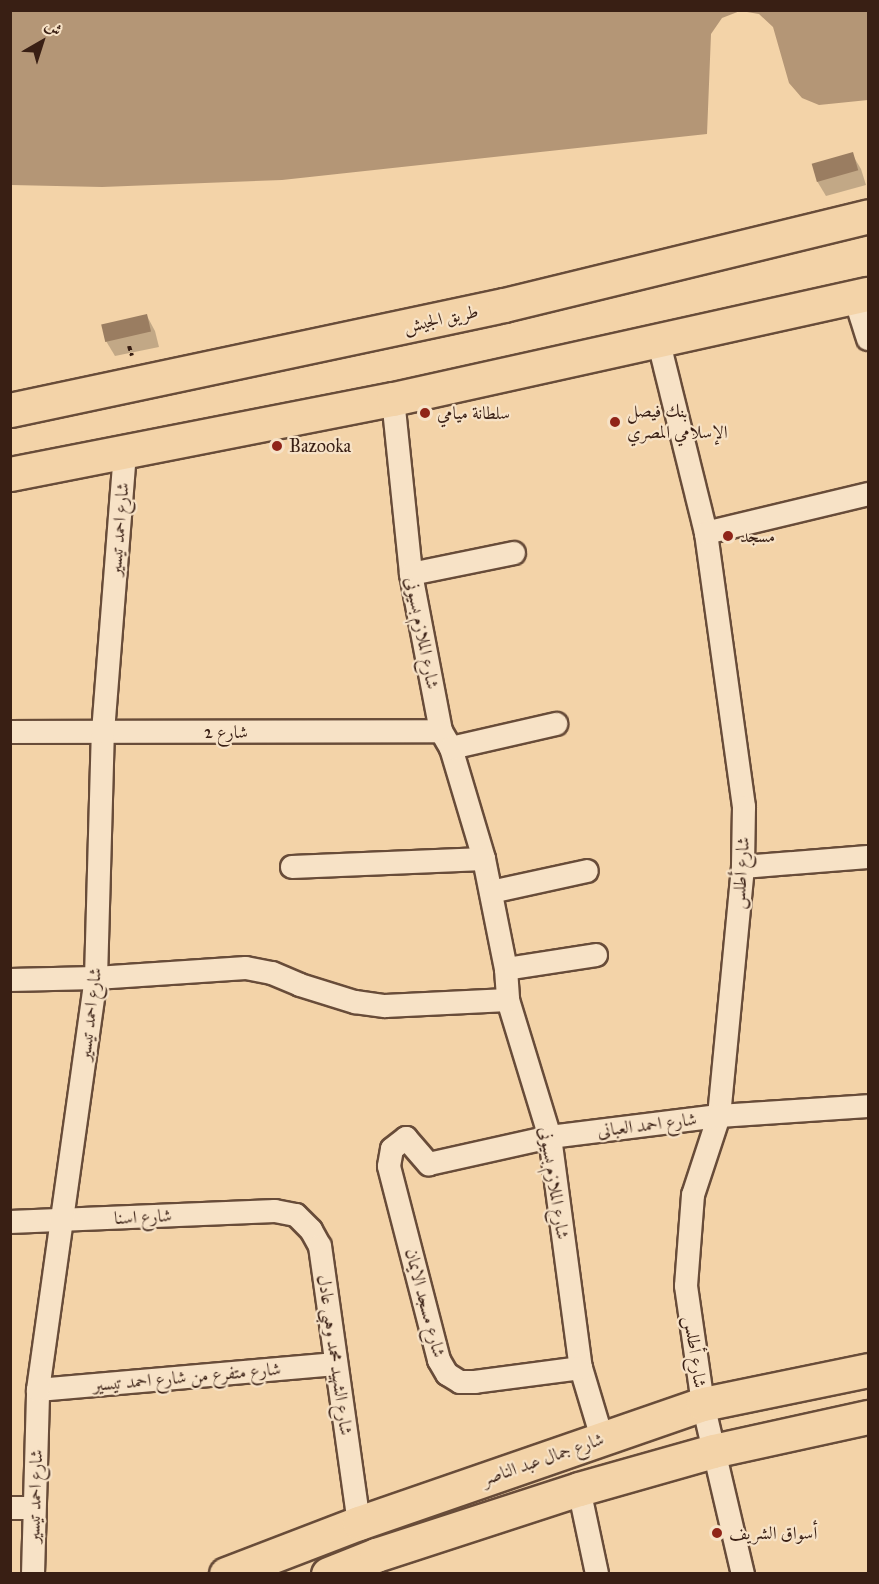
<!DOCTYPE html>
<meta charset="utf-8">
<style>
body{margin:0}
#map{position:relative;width:879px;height:1584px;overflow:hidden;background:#f3d3a8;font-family:"IM FELL Great Primer",Amiri,serif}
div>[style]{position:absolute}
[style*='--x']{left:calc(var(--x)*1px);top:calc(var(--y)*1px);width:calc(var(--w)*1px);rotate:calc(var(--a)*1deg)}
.water>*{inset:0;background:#b49676}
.shadow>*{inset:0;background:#0003}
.building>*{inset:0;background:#9a7d61;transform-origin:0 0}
.path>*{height:4px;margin-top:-2px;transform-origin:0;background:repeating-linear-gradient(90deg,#391f14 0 4.5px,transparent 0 7.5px)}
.roads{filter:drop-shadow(2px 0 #684c39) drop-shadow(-2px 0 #684c39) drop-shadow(0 2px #684c39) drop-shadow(0 -2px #684c39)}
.street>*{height:22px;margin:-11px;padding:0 11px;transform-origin:11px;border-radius:11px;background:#f7e2c6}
.primary>*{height:33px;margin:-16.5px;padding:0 16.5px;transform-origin:16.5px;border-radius:16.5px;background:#f3d3a8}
.highway>*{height:33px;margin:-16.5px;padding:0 16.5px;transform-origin:16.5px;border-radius:16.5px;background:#f3d3a8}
.dots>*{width:16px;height:16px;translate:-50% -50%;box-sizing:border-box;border:3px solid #f7e2c6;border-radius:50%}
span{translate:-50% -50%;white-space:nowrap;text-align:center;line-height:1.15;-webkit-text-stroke:4.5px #f7e2c6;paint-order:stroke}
.street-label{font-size:18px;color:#391f14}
.poi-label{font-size:18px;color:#391f14}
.left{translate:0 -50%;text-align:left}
.frame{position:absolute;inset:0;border:12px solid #391f14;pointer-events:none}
.north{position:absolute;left:12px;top:12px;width:60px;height:60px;-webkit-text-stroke:4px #f7e2c6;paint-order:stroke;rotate:39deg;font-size:16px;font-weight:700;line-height:24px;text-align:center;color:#391f14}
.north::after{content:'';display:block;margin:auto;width:21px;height:27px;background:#391f14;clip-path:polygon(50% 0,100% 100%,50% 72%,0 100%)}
</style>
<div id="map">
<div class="water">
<i style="clip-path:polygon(11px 10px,740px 10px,740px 11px,722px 18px,711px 34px,707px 134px,282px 180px,102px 187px,11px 185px)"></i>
<i style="clip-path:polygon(741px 11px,868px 11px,868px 100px,819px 105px,802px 98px,789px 83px,773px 27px,759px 14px)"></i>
</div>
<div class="shadow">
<i style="clip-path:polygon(852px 154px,861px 169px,866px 185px,826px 196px,817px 181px)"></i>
<i style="clip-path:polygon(147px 316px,155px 331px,159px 347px,115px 356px,106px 341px)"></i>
</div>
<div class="building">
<i style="left:853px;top:152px;width:19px;height:43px;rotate:74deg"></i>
<i style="left:147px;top:314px;width:18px;height:47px;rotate:77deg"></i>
</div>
<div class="path">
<i style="--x:129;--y:346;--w:10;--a:73"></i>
</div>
<div class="roads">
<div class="street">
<i style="--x:855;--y:298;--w:43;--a:72.4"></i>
<i style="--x:659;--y:343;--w:196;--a:76.1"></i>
<i style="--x:706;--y:533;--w:277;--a:82.1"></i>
<i style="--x:744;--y:807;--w:60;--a:91"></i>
<i style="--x:743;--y:867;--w:250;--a:95.5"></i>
<i style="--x:719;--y:1116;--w:83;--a:108.2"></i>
<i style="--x:693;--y:1195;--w:91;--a:94.4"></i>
<i style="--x:686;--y:1286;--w:119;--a:81.8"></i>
<i style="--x:703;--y:1404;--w:175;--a:76.8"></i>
<i style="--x:393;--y:399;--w:176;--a:84.1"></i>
<i style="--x:411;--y:574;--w:160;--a:79.2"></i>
<i style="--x:441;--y:731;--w:20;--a:60"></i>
<i style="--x:451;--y:748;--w:116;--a:73.4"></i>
<i style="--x:484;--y:859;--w:112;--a:78.7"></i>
<i style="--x:506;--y:969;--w:31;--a:86"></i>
<i style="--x:508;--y:1000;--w:143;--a:73"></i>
<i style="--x:550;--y:1137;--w:233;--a:82.4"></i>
<i style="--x:581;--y:1368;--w:73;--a:73.3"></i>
<i style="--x:706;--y:533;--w:167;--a:-13.5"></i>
<i style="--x:411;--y:574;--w:105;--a:-11.5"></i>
<i style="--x:10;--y:732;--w:431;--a:-0.1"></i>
<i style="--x:451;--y:748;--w:108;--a:-12.9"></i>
<i style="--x:292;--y:867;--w:192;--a:-2.4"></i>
<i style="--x:743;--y:867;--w:125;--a:-4.6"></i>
<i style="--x:491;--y:892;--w:98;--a:-12.3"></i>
<i style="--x:506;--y:969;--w:91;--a:-8.8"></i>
<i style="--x:10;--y:980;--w:86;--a:-1.3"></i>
<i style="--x:96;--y:978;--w:150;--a:-3.8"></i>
<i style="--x:246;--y:968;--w:26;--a:11"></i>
<i style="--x:272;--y:973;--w:30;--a:23"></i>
<i style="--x:300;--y:985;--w:58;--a:17.2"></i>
<i style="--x:355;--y:1002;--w:30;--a:8"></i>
<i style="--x:385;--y:1006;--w:123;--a:-2.8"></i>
<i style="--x:10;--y:1222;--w:265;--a:-2.4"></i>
<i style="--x:275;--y:1211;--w:21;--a:11"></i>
<i style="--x:296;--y:1215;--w:21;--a:45"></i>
<i style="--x:311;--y:1230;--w:18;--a:61"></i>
<i style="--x:320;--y:1246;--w:280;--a:82"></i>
<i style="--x:581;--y:1368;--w:107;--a:172.5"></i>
<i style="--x:475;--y:1382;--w:15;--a:180"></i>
<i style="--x:460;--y:1382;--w:15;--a:-148"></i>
<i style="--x:447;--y:1374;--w:16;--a:-120"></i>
<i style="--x:439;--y:1360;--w:200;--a:-104.5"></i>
<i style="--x:389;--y:1166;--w:17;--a:-80"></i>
<i style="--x:392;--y:1149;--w:18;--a:-38"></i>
<i style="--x:406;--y:1138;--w:35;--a:49"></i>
<i style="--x:429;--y:1164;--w:124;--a:-12.6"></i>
<i style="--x:550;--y:1137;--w:170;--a:-7.1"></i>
<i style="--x:719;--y:1116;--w:149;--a:-3.8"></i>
<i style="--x:38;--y:1390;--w:299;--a:-5"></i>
<i style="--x:579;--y:1489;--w:87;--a:78"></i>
<i style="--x:10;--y:1508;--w:24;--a:0"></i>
<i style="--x:33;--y:1574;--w:184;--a:-88.4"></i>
<i style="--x:38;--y:1390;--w:416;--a:-82"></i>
<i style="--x:96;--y:978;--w:246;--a:-88.4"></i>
<i style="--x:103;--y:732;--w:281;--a:-85.5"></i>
</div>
<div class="primary">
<i style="--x:226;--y:1574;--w:142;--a:-21"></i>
<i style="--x:359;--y:1523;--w:364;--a:-19.1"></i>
<i style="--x:703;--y:1404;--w:168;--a:-11.6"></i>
<i style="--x:328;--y:1574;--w:52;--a:-21.6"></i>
<i style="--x:376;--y:1555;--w:213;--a:-18"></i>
<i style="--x:579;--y:1489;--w:139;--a:-15.8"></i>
<i style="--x:713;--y:1451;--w:159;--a:-12.4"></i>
</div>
<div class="highway">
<i style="--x:10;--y:410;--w:505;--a:-12"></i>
<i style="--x:504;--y:305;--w:375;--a:-13.7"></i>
<i style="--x:10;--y:474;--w:390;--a:-11.1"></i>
<i style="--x:393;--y:399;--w:486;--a:-12.5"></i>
</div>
</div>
<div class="dots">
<i style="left:425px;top:413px;background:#8f2418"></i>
<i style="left:615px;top:422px;background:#8f2418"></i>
<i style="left:277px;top:446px;background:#8f2418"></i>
<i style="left:728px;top:536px;background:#8f2418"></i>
<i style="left:717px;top:1533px;background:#8f2418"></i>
</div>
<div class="street-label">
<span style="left:441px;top:319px;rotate:-12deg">طريق الجيش</span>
<span style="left:119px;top:529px;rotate:-85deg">شارع احمد تيسير</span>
<span style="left:422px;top:633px;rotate:79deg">شارع الملازم بسيونى</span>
<span style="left:226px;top:732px">شارع 2</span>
<span style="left:741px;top:873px;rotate:-86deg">شارع أطلس</span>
<span style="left:90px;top:1014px;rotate:-83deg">شارع احمد تيسير</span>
<span style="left:647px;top:1125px;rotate:-7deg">شارع احمد العبانى</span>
<span style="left:554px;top:1183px;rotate:81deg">شارع الملازم بسيونى</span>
<span style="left:143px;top:1217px;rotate:-3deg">شارع اسنا</span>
<span style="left:425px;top:1303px;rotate:75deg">شارع مسجد الايمان</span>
<span style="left:695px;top:1352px;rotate:82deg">شارع أطلس</span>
<span style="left:335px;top:1355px;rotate:82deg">شارع الشهيد محمد وهبى عادل</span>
<span style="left:187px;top:1377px;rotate:-5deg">شارع متفرع من شارع احمد تيسير</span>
<span style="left:543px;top:1459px;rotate:-19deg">شارع جمال عبد الناصر</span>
<span style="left:35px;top:1496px;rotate:-88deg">شارع احمد تيسير</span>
</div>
<div class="poi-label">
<span class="left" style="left:627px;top:422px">بنك فيصل<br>الإسلامي المصري</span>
<span class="left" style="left:437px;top:413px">سلطانة ميامي</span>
<span class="left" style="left:289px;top:446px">Bazooka</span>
<span class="left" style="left:740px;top:536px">مسجد</span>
<span class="left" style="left:729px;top:1533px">أسواق الشريف</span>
</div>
<div class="frame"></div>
<div class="north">ش</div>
</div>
